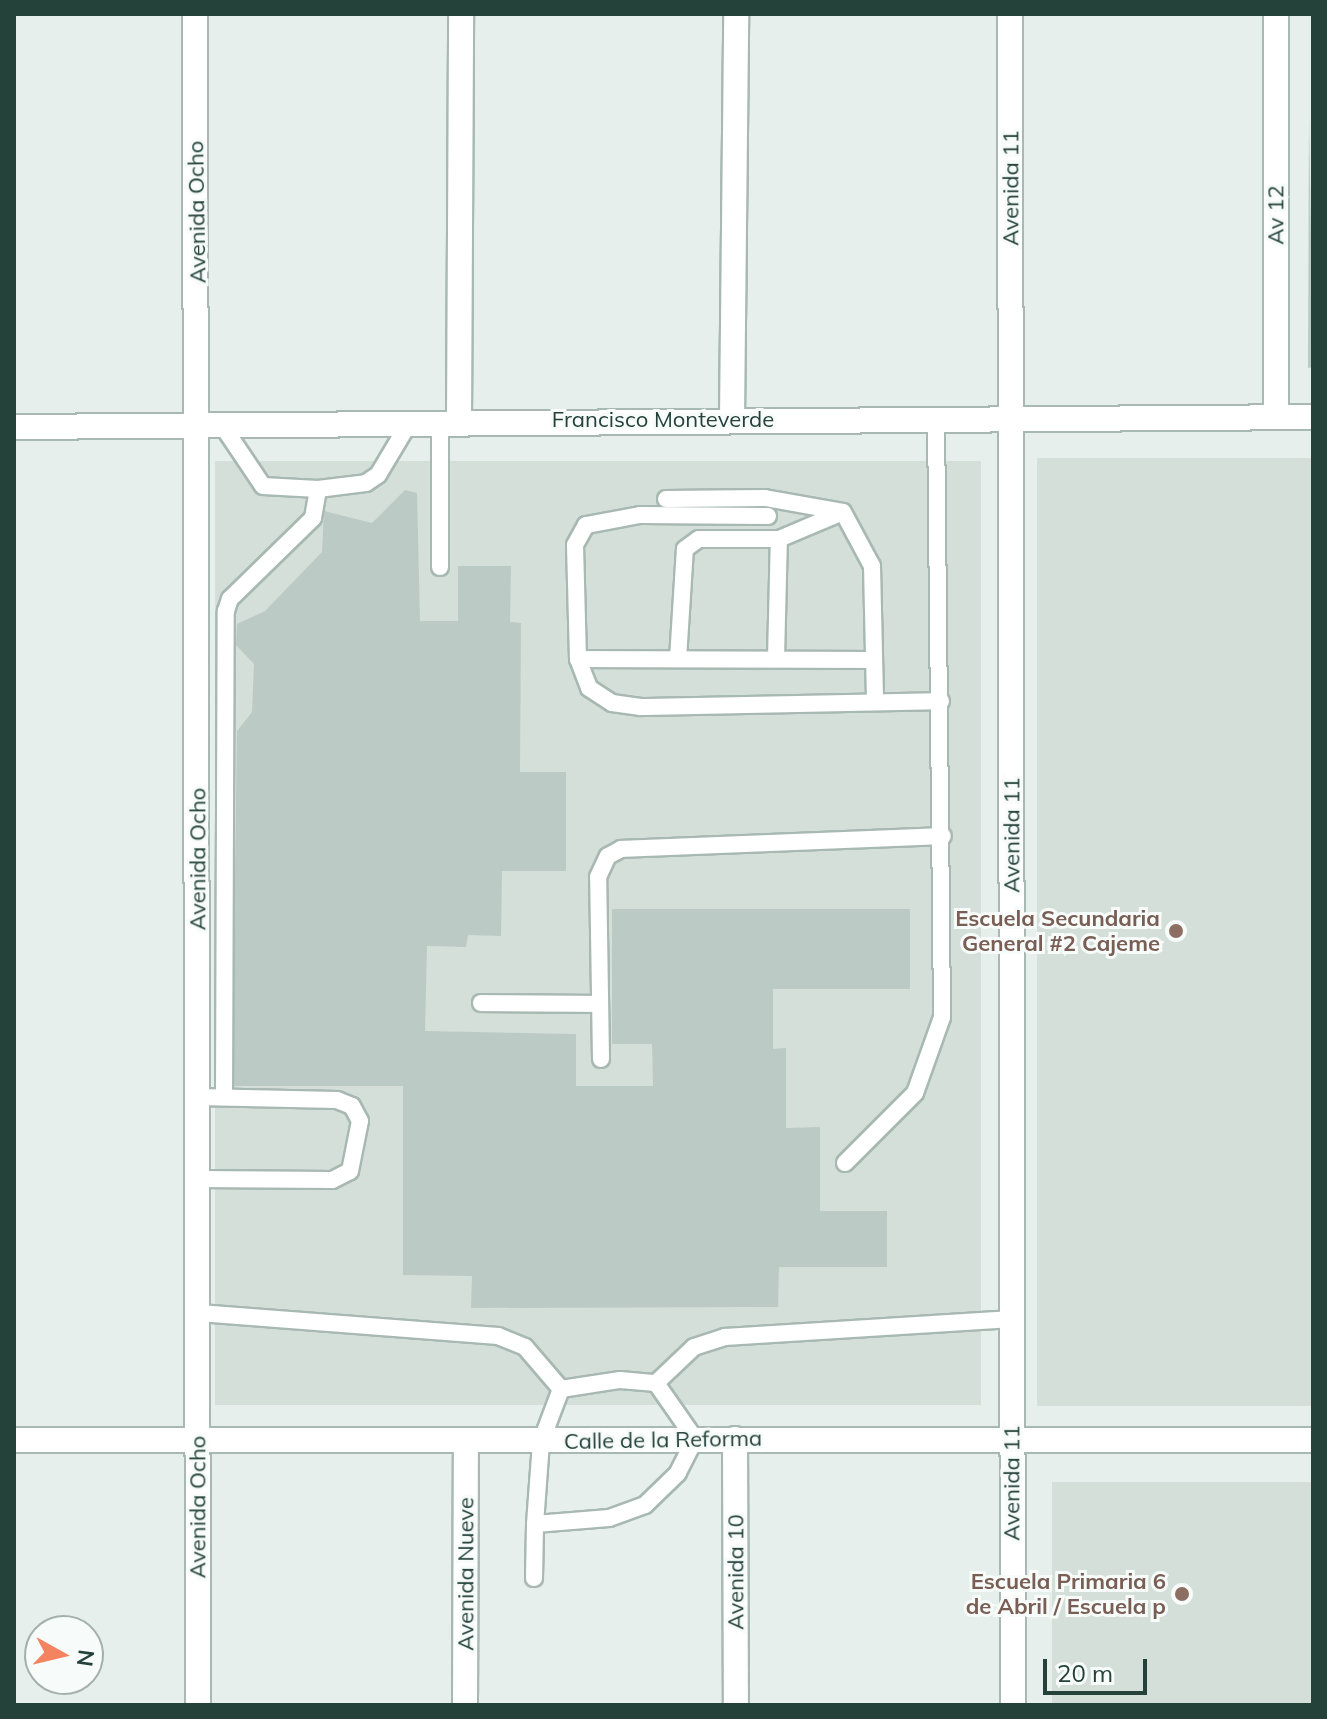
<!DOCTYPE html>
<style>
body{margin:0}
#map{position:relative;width:1327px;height:1719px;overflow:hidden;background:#e6efeb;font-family:Mulish,sans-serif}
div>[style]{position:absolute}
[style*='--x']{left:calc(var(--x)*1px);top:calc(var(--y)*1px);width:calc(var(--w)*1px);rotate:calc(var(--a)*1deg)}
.built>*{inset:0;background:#d4dfda;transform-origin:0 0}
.building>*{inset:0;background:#bbcac4}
.roads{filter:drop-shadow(2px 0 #a8b8b2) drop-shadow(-2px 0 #a8b8b2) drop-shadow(0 2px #a8b8b2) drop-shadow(0 -2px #a8b8b2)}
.service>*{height:16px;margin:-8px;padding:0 8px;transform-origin:8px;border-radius:8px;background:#fff}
.minor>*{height:24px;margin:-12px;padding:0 12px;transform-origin:12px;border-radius:12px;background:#fff}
.secondary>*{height:24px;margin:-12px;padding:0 12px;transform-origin:12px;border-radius:12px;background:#fff}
.dots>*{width:22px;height:22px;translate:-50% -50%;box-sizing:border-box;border:4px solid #f7fbf9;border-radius:50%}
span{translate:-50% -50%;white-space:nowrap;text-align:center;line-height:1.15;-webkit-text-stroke:6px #f7fbf9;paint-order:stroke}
.street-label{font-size:22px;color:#24423a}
.education-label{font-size:22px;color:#785e54;font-weight:700}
.right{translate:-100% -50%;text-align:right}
.frame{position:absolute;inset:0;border:16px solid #24423a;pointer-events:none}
.north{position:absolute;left:24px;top:1615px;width:80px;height:80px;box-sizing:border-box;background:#f7fbf9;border:2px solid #a3b1ad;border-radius:50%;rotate:98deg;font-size:22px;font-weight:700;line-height:32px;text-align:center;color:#24423a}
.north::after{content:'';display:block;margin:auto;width:28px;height:36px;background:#f4845f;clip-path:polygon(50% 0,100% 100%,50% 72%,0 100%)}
.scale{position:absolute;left:1043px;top:1659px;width:104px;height:36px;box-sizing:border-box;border:4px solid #24423a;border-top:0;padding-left:10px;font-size:24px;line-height:28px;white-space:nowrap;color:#24423a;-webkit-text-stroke:6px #f7fbf9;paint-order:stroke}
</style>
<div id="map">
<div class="built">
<i style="left:1037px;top:458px;width:276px;height:948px"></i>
<i style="left:981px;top:461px;width:944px;height:766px;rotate:90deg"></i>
<i style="left:1313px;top:1482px;width:223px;height:261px;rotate:90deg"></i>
</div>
<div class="building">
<i style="clip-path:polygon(1309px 115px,1313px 367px,1308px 368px)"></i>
<i style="clip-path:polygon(405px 490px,417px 493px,420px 621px,458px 621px,458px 566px,511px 566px,510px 622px,521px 623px,520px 772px,566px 772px,566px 871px,502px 871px,501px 936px,468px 935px,466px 947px,427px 946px,425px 1031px,576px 1034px,576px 1086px,653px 1086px,652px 1044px,612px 1044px,612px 909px,910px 909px,910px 989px,773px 989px,773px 1049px,786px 1048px,786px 1128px,820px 1127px,820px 1211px,887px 1211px,887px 1267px,779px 1267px,778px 1307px,471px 1308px,472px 1276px,403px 1275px,403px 1086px,232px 1086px,237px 731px,252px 712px,254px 664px,236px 645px,237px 624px,265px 611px,322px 552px,324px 511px,372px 523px)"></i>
</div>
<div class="roads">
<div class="service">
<i style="--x:222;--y:425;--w:73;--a:56.1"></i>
<i style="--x:263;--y:486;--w:55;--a:3.1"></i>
<i style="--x:318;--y:489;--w:48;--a:-7.1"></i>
<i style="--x:366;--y:483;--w:14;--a:-34"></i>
<i style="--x:378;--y:475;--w:61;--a:-59.2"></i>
<i style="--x:666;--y:499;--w:99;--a:-0.6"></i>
<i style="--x:765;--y:498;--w:79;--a:10.2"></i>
<i style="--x:843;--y:512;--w:61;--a:61.8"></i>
<i style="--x:872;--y:566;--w:136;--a:88.7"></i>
<i style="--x:768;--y:516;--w:128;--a:-179.6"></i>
<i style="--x:640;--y:515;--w:55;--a:169.5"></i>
<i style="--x:586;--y:525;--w:23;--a:119"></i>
<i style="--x:575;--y:545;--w:114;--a:88.5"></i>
<i style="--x:578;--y:659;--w:31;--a:69"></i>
<i style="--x:589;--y:688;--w:27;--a:33"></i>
<i style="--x:612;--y:703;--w:29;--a:8"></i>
<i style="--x:641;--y:707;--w:300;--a:-1.1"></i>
<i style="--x:440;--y:567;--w:145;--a:-90"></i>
<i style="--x:776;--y:658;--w:119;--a:-88.6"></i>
<i style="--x:779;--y:539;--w:69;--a:-22.9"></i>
<i style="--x:578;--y:659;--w:296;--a:0.2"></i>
<i style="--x:678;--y:659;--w:110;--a:-86.4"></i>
<i style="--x:685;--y:549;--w:17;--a:-36"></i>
<i style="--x:699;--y:539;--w:80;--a:0"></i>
<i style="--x:481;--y:1003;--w:118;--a:0.5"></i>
<i style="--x:601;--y:1059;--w:182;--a:-90.9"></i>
<i style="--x:598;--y:877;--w:23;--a:-65"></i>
<i style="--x:608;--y:856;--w:15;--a:-28"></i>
<i style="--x:621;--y:849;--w:322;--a:-2.3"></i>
<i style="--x:198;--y:1097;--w:139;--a:1.2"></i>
<i style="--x:337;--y:1100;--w:16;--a:22"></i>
<i style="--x:352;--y:1106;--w:17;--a:62"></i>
<i style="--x:360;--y:1121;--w:51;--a:101.3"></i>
<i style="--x:350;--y:1171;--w:20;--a:153"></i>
<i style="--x:332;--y:1180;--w:134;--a:-179.6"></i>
<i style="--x:224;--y:1097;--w:486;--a:-89.8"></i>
<i style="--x:226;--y:611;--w:13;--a:-72"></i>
<i style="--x:230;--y:599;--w:116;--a:-44.3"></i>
<i style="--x:313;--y:518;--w:29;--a:-80"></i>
<i style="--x:845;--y:1163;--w:99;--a:-45"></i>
<i style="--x:915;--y:1093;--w:81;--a:-70.4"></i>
<i style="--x:942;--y:1017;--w:599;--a:-90.57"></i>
<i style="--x:199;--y:1313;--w:300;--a:4.4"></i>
<i style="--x:498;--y:1336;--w:29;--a:22"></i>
<i style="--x:525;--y:1347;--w:55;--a:49.4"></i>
<i style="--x:620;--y:1380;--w:36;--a:5"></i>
<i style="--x:656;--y:1383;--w:68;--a:55.1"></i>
<i style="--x:695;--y:1439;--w:38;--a:117"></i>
<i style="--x:678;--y:1473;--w:46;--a:135.9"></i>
<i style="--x:645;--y:1505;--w:38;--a:160"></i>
<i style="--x:609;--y:1518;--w:74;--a:175.4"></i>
<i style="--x:535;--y:1524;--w:82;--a:-85.8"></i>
<i style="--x:541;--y:1442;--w:57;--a:-69.3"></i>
<i style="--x:561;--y:1389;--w:60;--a:-8.7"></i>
<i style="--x:656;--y:1383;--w:52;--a:-43.5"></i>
<i style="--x:694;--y:1347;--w:33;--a:-18"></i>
<i style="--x:725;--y:1337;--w:288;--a:-3.6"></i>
<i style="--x:534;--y:1578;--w:54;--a:-88.9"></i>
</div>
<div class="minor">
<i style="--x:195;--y:14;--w:1691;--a:89.9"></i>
<i style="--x:1010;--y:14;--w:1691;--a:89.9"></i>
<i style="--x:1276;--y:14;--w:402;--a:90"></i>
<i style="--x:732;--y:419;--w:405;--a:-89.4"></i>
<i style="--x:459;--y:421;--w:407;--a:-89.7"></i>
<i style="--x:735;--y:1439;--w:266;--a:89.8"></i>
<i style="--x:465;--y:1705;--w:262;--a:-89.8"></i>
</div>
<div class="secondary">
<i style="--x:14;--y:427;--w:1299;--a:-0.44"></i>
<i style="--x:14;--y:1440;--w:1299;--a:0"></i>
</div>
</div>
<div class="dots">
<i style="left:1176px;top:931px;background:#8d6e63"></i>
<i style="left:1182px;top:1594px;background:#8d6e63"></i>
</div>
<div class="street-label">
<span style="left:1011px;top:188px;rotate:-90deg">Avenida 11</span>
<span style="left:197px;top:212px;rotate:-91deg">Avenida Ocho</span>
<span style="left:1276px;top:215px;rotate:-90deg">Av 12</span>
<span style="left:663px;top:420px">Francisco Monteverde</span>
<span style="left:1012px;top:835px;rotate:-90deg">Avenida 11</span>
<span style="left:198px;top:859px;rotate:-90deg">Avenida Ocho</span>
<span style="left:663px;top:1440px;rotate:-1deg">Calle de la Reforma</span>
<span style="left:1012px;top:1483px;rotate:-90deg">Avenida 11</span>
<span style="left:198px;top:1507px;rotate:-90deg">Avenida Ocho</span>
<span style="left:736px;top:1572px;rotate:-90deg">Avenida 10</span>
<span style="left:466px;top:1574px;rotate:-90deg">Avenida Nueve</span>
</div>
<div class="education-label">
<span class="right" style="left:1160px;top:931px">Escuela Secundaria<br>General #2 Cajeme</span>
<span class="right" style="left:1166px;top:1594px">Escuela Primaria 6<br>de Abril / Escuela p</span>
</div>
<div class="frame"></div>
<div class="north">N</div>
<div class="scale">20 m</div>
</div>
